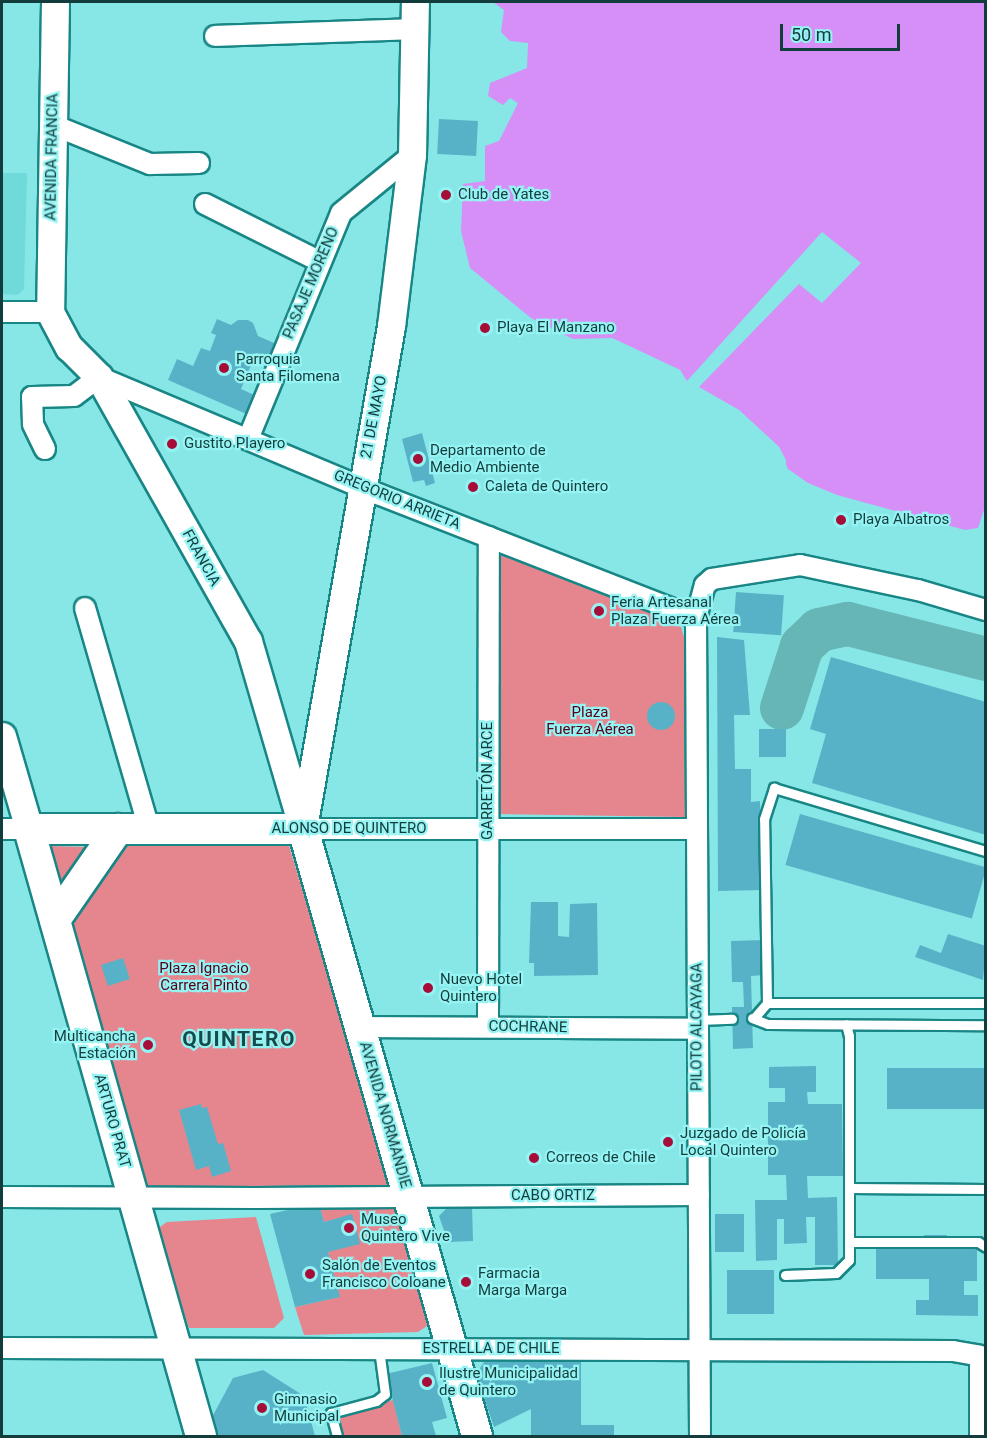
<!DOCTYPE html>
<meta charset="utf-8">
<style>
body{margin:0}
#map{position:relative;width:987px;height:1438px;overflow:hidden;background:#87e7e6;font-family:Roboto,sans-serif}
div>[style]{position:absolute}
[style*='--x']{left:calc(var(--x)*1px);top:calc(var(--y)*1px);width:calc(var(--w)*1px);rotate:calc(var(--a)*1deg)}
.built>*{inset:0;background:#6fdad9}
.green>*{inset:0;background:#e5858e}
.water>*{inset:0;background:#d68ff7}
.pier>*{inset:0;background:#87e7e6}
.taxiway>*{height:44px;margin:-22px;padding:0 22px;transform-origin:22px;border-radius:22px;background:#66b6b5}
.building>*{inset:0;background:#58b2c7;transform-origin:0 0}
.round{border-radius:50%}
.roads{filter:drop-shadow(2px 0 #198686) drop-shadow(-2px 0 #198686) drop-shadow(0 2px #198686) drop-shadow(0 -2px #198686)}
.lane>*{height:9px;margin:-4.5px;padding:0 4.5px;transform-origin:4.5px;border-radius:4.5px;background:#fff}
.street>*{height:20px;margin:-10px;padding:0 10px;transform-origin:10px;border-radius:10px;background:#fff}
.secondary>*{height:27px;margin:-13.5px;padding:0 13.5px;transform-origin:13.5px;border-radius:13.5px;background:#fff}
.primary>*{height:30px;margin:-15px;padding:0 15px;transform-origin:15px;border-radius:15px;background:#fff}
.dots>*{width:16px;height:16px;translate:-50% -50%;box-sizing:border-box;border:3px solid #95f4f3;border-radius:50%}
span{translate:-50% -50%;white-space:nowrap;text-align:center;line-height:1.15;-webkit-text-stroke:4.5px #95f4f3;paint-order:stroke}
.street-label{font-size:15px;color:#133c3c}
.poi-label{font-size:15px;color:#133c3c}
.left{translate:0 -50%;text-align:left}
.right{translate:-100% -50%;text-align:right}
.park-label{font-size:15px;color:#560118}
.district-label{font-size:21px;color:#164b4b;font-weight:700;letter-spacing:1.5px}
.frame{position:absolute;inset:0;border:3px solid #133c3c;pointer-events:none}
.scale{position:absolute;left:780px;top:24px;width:120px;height:27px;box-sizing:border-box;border:3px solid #133c3c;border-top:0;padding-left:8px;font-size:18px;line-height:21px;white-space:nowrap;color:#133c3c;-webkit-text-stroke:4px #95f4f3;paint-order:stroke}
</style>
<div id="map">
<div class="built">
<i style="clip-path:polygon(2px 173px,27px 173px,24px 289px,18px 295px,2px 294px)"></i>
</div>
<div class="green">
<i style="clip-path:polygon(494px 551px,667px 617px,680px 624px,684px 637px,685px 817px,497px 814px)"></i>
<i style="clip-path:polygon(287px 839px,391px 1185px,146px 1187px,63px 922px,117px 840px)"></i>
<i style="clip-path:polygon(47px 846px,92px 847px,59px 890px)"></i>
<i style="clip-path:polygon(397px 1201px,430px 1324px,418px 1332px,304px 1335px,295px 1307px,339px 1297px,328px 1252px,352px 1215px,324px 1222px,319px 1205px)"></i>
<i style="clip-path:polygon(256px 1217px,284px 1318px,274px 1328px,189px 1328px,157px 1229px,167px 1222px)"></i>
<i style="clip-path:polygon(393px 1400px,402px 1436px,343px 1436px,338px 1415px)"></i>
</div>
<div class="water">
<i style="clip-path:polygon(493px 2px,985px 2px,986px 504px,978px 528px,965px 530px,837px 495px,808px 483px,788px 469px,779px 447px,739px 410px,686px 381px,680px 370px,612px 338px,573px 339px,531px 318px,470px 268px,461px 231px,463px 184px,485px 181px,485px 146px,499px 141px,518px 103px,510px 98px,503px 105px,488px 96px,490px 83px,527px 68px,528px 43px,510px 41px,501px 32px,504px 10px)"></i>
</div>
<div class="pier">
<i style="clip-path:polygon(822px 232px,861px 263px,822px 303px,799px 284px,699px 387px,739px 410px,779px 447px,786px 460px,786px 471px,777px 449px,737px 412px,684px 384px,678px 372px,613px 341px,614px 339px,680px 370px,687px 381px)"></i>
</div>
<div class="taxiway">
<i style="--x:782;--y:708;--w:65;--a:-72.1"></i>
<i style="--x:802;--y:646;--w:23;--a:-43"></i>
<i style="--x:819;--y:630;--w:30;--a:-12"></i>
<i style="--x:848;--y:624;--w:142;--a:14.2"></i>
</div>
<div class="building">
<i style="left:439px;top:119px;width:39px;height:35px;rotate:3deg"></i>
<i style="clip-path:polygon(217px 319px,231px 325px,238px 320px,248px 320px,253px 323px,258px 336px,281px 346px,274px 361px,256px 353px,241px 389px,259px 397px,251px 416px,168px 380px,177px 359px,193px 366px,201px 348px,210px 351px,216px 335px,211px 333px)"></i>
<i style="clip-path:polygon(422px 433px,435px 483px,426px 486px,424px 480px,413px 482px,402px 439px)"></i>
<i style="left:736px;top:592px;width:48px;height:40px;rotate:4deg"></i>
<i style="clip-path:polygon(717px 637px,744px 640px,750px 715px,734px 715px,735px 769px,751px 769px,751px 802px,760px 801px,761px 890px,718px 891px)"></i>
<i style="clip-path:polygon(831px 657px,986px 702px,986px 835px,812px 783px,826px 734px,810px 729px)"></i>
<i class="round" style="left:647px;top:702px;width:28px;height:28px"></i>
<i style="left:759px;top:729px;width:27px;height:28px"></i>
<i style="left:800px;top:814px;width:194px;height:53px;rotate:16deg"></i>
<i style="clip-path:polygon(531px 902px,558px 902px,558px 936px,569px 937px,570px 904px,597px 903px,598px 975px,534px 976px,534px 963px,529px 963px)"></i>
<i style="clip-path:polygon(948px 934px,986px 946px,983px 980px,915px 957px,920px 945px,941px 953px)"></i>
<i style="clip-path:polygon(764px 940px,765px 975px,751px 976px,753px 1048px,733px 1049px,732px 1007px,744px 1007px,743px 982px,732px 982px,731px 941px)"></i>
<i style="left:123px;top:958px;width:22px;height:23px;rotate:72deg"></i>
<i style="clip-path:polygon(816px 1066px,816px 1092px,807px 1092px,808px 1104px,842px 1104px,843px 1176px,807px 1176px,808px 1198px,837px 1197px,838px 1265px,815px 1265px,815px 1217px,806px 1217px,807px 1243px,784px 1244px,784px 1219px,777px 1219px,777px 1260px,756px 1261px,755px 1200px,787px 1200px,786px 1175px,768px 1175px,768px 1102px,785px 1102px,785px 1088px,769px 1088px,769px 1067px)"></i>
<i style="left:986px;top:1068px;width:41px;height:99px;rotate:90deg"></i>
<i style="clip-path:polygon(201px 1104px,202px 1108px,207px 1107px,218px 1144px,223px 1143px,231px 1171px,212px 1177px,209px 1166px,196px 1170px,179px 1110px)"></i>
<i style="clip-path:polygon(319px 1203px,324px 1222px,352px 1214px,360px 1244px,328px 1252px,340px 1297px,295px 1307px,270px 1214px)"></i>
<i style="clip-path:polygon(472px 1206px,473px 1241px,448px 1242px,439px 1216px,448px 1207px)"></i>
<i style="left:715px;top:1214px;width:29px;height:38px"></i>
<i style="clip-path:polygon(924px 1235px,947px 1235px,947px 1246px,977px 1247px,977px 1281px,964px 1281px,964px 1295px,978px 1295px,978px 1316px,916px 1315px,916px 1300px,929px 1300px,929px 1279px,876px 1279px,876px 1245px,924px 1245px)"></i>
<i style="left:727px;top:1270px;width:47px;height:44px"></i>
<i style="clip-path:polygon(484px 1362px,581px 1362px,581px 1425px,614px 1425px,614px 1436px,531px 1436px,531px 1409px,494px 1427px,476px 1374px)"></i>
<i style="clip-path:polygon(432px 1363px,447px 1418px,432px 1422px,436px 1436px,402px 1436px,386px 1374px)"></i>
<i style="clip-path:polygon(263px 1370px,304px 1396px,315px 1436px,217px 1436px,211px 1419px,233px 1378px)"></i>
</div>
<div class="roads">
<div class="lane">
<i style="--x:767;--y:1003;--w:184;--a:-90.9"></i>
<i style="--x:764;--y:819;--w:33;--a:-72"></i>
<i style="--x:774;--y:788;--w:221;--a:16.6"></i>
<i style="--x:752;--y:1018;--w:17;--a:21"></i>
<i style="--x:768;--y:1024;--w:218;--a:0.3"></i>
<i style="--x:754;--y:1018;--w:20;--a:-49"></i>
<i style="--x:767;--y:1003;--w:219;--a:0"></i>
<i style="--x:698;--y:1020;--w:34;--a:-2"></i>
<i style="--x:849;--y:1188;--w:137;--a:0.4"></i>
<i style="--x:849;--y:1242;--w:129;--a:0"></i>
<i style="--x:978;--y:1242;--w:9;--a:32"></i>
<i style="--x:785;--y:1275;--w:51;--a:-2.2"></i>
<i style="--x:836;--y:1273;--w:18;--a:-45"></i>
<i style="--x:849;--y:1260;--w:224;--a:-90"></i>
<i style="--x:849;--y:1036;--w:12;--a:-104"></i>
<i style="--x:337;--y:1436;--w:24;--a:-105"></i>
<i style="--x:331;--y:1413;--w:47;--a:-14.9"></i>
<i style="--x:376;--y:1401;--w:11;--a:-38"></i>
<i style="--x:385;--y:1394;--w:45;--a:-97.6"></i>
</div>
<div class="street">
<i style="--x:215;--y:36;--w:200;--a:-2"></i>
<i style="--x:53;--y:125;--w:105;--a:21.9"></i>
<i style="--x:150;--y:164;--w:49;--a:-1.2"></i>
<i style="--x:205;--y:204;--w:127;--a:26.6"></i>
<i style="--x:2;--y:312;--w:48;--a:0"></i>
<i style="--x:248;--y:439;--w:244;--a:-67.6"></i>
<i style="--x:341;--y:213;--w:92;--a:-39.2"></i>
<i style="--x:45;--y:449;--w:28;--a:-116"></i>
<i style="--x:33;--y:424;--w:27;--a:-92"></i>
<i style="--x:32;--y:397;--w:42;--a:-1.4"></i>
<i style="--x:74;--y:396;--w:31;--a:-37"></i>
<i style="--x:99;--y:377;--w:303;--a:22.8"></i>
<i style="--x:378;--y:494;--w:341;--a:21.3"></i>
<i style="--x:85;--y:608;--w:230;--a:73.8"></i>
<i style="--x:2;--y:829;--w:27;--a:0"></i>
<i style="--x:303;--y:829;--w:393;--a:0"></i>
<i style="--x:488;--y:1026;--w:489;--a:-89.9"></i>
<i style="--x:360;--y:1027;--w:337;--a:0.3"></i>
<i style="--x:2;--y:1197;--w:255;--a:0.2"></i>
<i style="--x:257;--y:1198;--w:442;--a:-0.4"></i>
<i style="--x:2;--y:1348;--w:951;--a:0.18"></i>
<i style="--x:953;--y:1351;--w:27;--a:10"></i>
<i style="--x:980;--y:1356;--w:80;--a:90"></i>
<i style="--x:700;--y:1436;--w:818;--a:-90.28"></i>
<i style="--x:696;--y:618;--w:34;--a:-75"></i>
<i style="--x:705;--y:585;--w:9;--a:-41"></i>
<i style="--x:712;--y:579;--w:89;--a:-9"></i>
<i style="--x:800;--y:565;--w:121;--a:12"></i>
<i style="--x:918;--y:590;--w:71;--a:16.4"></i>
</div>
<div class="secondary">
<i style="--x:55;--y:2;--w:310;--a:90.9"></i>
<i style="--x:50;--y:312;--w:40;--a:62"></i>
<i style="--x:69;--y:347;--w:42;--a:45"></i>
<i style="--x:99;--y:377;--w:303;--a:60.6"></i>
<i style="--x:248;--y:641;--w:196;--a:73.7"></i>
<i style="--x:2;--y:736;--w:97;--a:73.8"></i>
<i style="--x:304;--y:822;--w:504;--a:-80.05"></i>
<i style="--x:391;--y:326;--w:172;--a:-83"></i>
<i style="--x:412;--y:155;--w:153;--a:-88.9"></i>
</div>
<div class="primary">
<i style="--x:55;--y:920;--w:111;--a:-55.3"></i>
<i style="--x:201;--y:1436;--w:631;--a:-105.82"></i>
<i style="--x:29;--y:829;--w:274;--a:0"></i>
<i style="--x:303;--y:829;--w:631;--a:74"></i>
</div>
</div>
<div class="dots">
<i style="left:446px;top:195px;background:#a60d38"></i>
<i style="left:485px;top:328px;background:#a60d38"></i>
<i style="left:224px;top:368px;background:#a60d38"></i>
<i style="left:172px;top:444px;background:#a60d38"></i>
<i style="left:418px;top:459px;background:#a60d38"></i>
<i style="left:473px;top:487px;background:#a60d38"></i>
<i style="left:841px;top:520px;background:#a60d38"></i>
<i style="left:599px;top:611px;background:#a60d38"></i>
<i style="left:428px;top:988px;background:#a60d38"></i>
<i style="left:148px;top:1045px;background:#a60d38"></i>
<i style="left:668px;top:1142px;background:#a60d38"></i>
<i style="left:534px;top:1158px;background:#a60d38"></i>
<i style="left:349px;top:1228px;background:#a60d38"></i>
<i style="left:310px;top:1274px;background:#a60d38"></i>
<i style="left:466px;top:1282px;background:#a60d38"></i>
<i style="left:427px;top:1382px;background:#a60d38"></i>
<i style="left:262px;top:1408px;background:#a60d38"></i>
</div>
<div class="street-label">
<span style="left:52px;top:157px;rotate:-89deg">AVENIDA FRANCIA</span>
<span style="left:311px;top:283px;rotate:-67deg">PASAJE MORENO</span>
<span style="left:374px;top:417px;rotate:-79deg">21 DE MAYO</span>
<span style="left:397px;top:500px;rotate:22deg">GREGORIO ARRIETA</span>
<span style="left:201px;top:558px;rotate:61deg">FRANCIA</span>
<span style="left:488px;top:781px;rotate:-90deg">GARRETÓN ARCE</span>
<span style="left:349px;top:829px">ALONSO DE QUINTERO</span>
<span style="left:528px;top:1027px;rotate:1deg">COCHRANE</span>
<span style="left:697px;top:1027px;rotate:-90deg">PILOTO ALCAYAGA</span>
<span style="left:385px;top:1115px;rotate:74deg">AVENIDA NORMANDIE</span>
<span style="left:112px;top:1121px;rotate:74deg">ARTURO PRAT</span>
<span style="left:553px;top:1196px">CABO ORTIZ</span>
<span style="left:491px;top:1349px">ESTRELLA DE CHILE</span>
</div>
<div class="poi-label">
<span class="left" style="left:458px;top:195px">Club de Yates</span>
<span class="left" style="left:497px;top:328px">Playa El Manzano</span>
<span class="left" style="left:236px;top:368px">Parroquia<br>Santa Filomena</span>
<span class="left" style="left:184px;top:444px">Gustito Playero</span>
<span class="left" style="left:430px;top:459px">Departamento de<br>Medio Ambiente</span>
<span class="left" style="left:485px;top:487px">Caleta de Quintero</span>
<span class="left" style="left:853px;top:520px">Playa Albatros</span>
<span class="left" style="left:611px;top:611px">Feria Artesanal<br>Plaza Fuerza Aérea</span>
<span class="left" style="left:440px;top:988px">Nuevo Hotel<br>Quintero</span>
<span class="right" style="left:136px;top:1045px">Multicancha<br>Estación</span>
<span class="left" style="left:680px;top:1142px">Juzgado de Policía<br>Local Quintero</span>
<span class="left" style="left:546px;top:1158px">Correos de Chile</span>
<span class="left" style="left:361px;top:1228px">Museo<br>Quintero Vive</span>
<span class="left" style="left:322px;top:1274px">Salón de Eventos<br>Francisco Coloane</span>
<span class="left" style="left:478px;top:1282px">Farmacia<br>Marga Marga</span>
<span class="left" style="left:439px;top:1382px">Ilustre Municipalidad<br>de Quintero</span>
<span class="left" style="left:274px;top:1408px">Gimnasio<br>Municipal</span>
</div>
<div class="park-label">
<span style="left:590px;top:721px">Plaza<br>Fuerza Aérea</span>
<span style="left:204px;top:977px">Plaza Ignacio<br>Carrera Pinto</span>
</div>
<div class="district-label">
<span style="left:239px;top:1039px">QUINTERO</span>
</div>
<div class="frame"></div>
<div class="scale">50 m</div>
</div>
